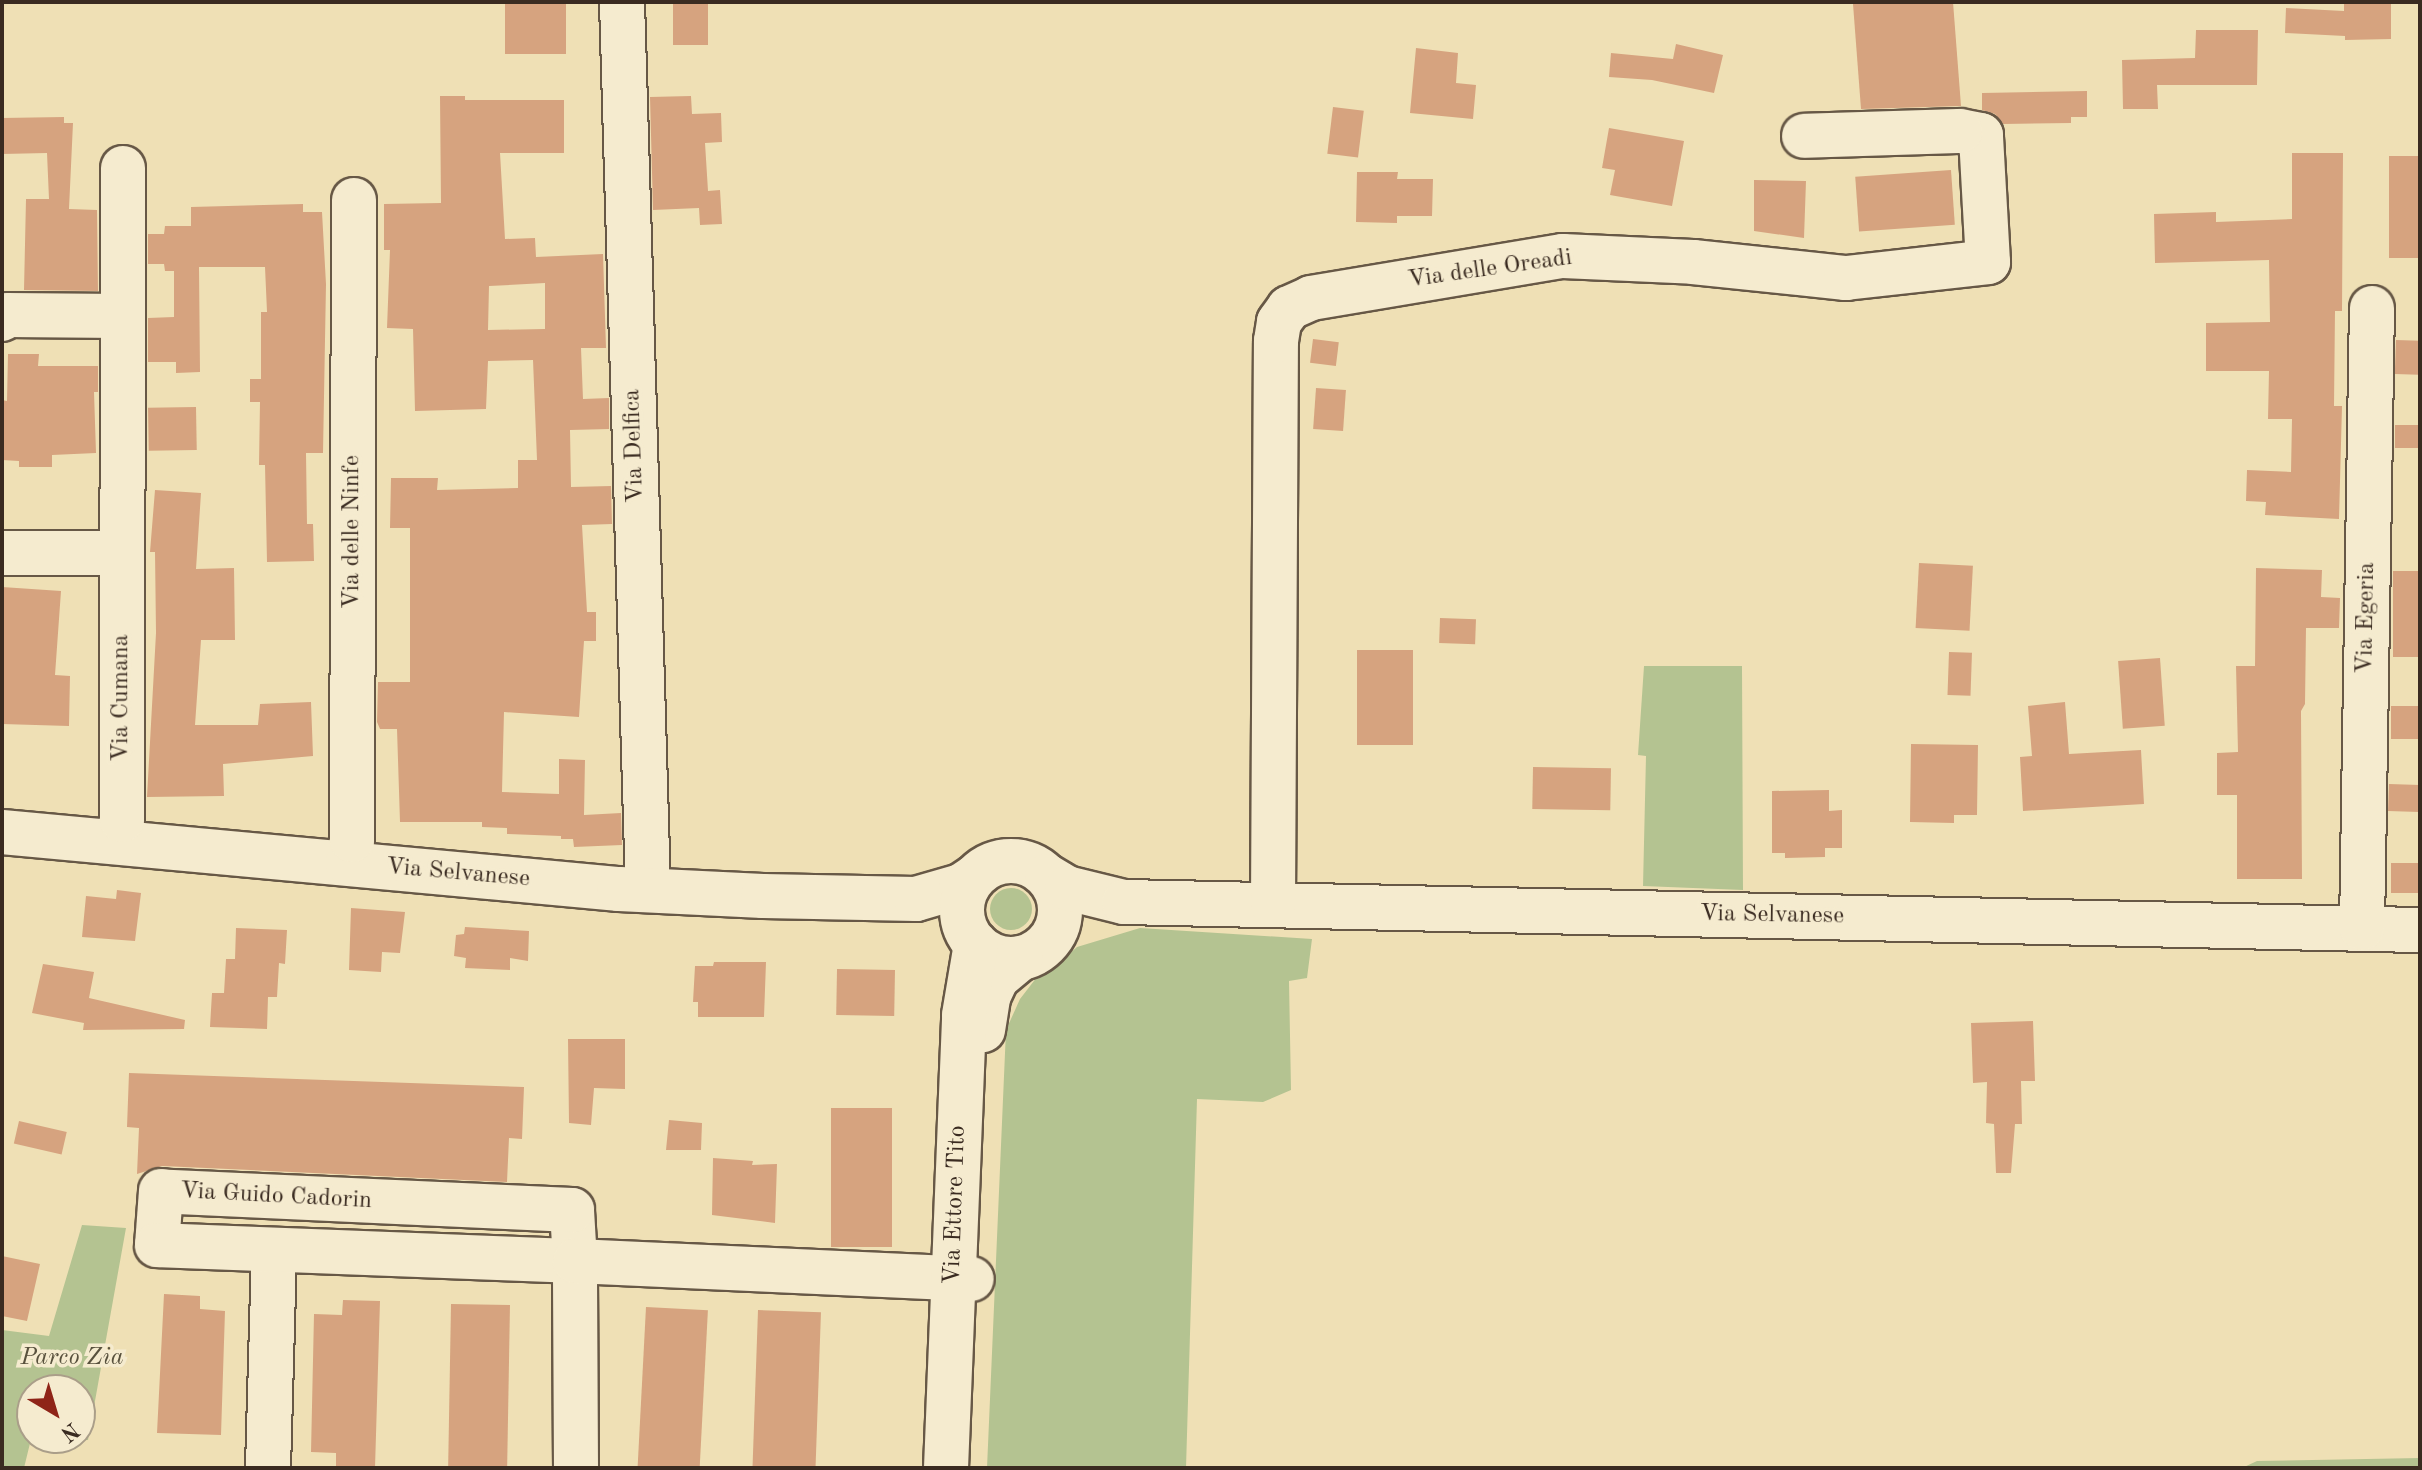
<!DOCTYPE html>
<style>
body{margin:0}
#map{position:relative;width:2422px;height:1470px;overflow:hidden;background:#efe0b5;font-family:"Old Standard TT",serif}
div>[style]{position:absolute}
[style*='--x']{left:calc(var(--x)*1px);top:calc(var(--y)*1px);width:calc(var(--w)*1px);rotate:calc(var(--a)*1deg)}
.green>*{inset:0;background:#b4c391}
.round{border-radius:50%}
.building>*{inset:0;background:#d6a37f;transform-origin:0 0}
.roads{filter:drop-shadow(2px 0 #675846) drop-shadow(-2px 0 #675846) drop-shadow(0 2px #675846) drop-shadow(0 -2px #675846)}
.minor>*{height:44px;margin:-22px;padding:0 22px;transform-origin:22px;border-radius:22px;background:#f5ebcf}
.minor>.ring{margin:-22px;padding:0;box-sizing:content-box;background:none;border:44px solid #f5ebcf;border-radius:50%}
span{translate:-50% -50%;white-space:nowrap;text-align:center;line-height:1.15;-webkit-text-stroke:7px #f5ebcf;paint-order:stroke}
.street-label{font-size:24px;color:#3a2b21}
.park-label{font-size:24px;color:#58513d;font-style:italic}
.frame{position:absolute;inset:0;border:4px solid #3a2b21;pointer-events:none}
.north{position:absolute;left:16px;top:1374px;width:80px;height:80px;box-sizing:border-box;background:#f5ebcf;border:2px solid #aa9e89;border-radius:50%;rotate:142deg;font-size:22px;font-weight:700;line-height:32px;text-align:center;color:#3a2b21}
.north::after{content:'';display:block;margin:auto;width:28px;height:36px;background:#8f2418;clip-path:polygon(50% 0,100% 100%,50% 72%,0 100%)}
</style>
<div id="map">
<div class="green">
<i style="clip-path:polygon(1644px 666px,1742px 666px,1743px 890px,1643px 886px,1646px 756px,1638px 755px)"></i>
<i class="round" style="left:990px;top:888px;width:42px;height:42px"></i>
<i style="clip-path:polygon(1140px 928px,1312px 939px,1307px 978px,1289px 981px,1291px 1090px,1263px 1102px,1197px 1099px,1186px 1468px,987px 1468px,1006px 1030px,1020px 999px,1037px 977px,1049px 972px,1077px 947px)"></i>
<i style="clip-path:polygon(82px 1225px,126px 1228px,88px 1440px,62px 1438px,80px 1438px,80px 1390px,32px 1390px,32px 1435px,24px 1468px,2px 1468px,2px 1330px,49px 1336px)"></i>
<i style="clip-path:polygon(2420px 1458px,2420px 1468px,2242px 1468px,2257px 1461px)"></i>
</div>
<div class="building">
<i style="left:505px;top:2px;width:61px;height:52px"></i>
<i style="left:673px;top:2px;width:35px;height:43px"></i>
<i style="clip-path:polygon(1880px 2px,1953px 2px,1961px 106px,1861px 109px,1853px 4px)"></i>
<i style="clip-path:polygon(2344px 2px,2391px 2px,2391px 39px,2345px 40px,2345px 36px,2285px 33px,2286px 8px,2344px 11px)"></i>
<i style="clip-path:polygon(2196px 30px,2258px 30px,2257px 85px,2157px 85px,2158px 109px,2123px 109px,2122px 60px,2195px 58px)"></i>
<i style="clip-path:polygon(1676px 44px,1723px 55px,1714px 93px,1652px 80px,1609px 77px,1611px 53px,1673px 59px)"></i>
<i style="clip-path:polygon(1416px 48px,1458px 53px,1456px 83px,1476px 85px,1473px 119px,1410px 113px)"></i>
<i style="clip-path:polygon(2087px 91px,2087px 117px,2071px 117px,2071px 123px,2003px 124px,1995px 114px,1982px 110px,1982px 93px)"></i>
<i style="clip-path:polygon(evenodd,440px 96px,465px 96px,465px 100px,564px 100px,564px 153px,500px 153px,505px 239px,535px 238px,536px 257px,603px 254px,606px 348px,581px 348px,583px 399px,609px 398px,609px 429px,570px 430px,571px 487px,611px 486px,612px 524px,582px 525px,587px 612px,596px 612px,596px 641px,584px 641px,579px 717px,504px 712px,502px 792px,559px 794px,559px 759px,585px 760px,584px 815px,621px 813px,622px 845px,574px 847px,573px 839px,561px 839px,561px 836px,507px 834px,507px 828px,482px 827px,482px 822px,400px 822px,397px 729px,380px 729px,377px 722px,378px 682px,410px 682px,410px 528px,390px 528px,391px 478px,438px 478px,437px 490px,518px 488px,518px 460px,537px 460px,533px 360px,488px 361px,486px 409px,415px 411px,413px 329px,387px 328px,390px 250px,384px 250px,384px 204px,441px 203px,440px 96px,545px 283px,545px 329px,488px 330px,489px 286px,545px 283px)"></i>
<i style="clip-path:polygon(691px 96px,692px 114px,721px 113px,722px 142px,705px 143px,708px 191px,720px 190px,722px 224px,700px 225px,699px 208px,653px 210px,650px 97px)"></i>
<i style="left:1333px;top:107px;width:31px;height:47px;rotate:7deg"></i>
<i style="clip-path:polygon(64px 117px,64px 123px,73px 123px,69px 209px,97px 210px,98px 291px,24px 290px,26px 199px,49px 199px,47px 153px,2px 154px,2px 118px)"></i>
<i style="clip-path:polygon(1609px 128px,1684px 141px,1672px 206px,1610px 195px,1615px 170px,1602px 168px)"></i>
<i style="clip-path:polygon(2292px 153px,2343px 153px,2342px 311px,2335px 311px,2334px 406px,2342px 406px,2339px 519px,2265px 515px,2266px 502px,2246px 501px,2247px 470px,2291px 472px,2292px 419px,2268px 419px,2269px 371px,2206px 371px,2206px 323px,2270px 322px,2269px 260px,2155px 263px,2154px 214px,2216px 212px,2216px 222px,2292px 219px)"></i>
<i style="left:2389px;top:156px;width:31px;height:102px"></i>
<i style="left:1951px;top:170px;width:55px;height:96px;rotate:86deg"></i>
<i style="clip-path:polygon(1357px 172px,1398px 172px,1397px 179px,1433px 179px,1432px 216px,1397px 216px,1397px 223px,1356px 222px)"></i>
<i style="clip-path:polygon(1754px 180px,1806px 181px,1804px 238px,1754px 231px)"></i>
<i style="clip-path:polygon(303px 204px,303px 212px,322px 212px,326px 284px,323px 453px,306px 453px,307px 524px,313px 524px,314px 561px,267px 562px,265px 465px,259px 465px,260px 402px,250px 402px,250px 379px,261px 379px,261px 312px,267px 312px,265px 267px,199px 267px,200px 372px,176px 373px,176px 362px,148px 362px,148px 318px,174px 317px,174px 271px,165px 271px,164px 264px,148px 264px,148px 234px,164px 234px,165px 226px,191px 226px,191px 207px)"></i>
<i style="left:1313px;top:339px;width:26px;height:24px;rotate:7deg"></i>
<i style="left:2396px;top:340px;width:24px;height:34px;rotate:2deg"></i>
<i style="clip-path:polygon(8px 354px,39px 354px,38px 366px,98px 366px,98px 392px,94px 392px,96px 453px,52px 455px,52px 467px,19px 467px,19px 461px,2px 460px,2px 400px,7px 401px)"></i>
<i style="left:1316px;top:388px;width:30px;height:41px;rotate:4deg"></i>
<i style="left:196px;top:407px;width:43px;height:48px;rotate:89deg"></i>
<i style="left:2395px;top:425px;width:25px;height:23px"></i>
<i style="clip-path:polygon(155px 490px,201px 493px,196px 569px,234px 568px,235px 640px,201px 640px,195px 725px,258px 725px,260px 704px,311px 702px,313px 756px,223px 764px,224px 796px,147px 797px,156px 633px,155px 552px,150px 552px)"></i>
<i style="left:1919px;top:563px;width:54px;height:65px;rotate:3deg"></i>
<i style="clip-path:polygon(2256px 568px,2322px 570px,2321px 597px,2340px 598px,2339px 628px,2306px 628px,2305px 704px,2301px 711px,2302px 879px,2237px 879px,2237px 795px,2217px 795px,2217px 753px,2238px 752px,2236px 666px,2255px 666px)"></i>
<i style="left:2393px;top:571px;width:27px;height:86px"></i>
<i style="clip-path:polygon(2px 587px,61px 591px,55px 675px,70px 676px,69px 726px,2px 724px)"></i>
<i style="left:1440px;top:618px;width:36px;height:25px;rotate:2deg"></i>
<i style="left:1357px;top:650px;width:56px;height:95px"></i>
<i style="left:1949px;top:652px;width:23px;height:43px;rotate:2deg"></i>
<i style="left:2160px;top:658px;width:68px;height:42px;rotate:86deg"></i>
<i style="clip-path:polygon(2065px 702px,2069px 754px,2141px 750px,2144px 804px,2023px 811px,2020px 757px,2032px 756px,2028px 706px)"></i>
<i style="left:2391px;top:706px;width:29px;height:33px"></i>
<i style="clip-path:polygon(1911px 744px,1978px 745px,1977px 815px,1954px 815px,1954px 823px,1910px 822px)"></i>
<i style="left:1533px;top:767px;width:78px;height:42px;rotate:1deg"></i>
<i style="left:2389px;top:784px;width:31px;height:27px;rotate:2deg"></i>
<i style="clip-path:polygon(1829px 790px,1829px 811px,1842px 810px,1842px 848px,1825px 848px,1825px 857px,1785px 858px,1785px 853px,1772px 853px,1772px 791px)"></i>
<i style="left:2391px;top:863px;width:29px;height:30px"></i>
<i style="clip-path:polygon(117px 890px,141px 893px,135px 941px,82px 937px,86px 896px,116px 899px)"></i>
<i style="clip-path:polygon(351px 908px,405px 912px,400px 953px,382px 952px,381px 972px,349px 970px)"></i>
<i style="clip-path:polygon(465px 927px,529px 931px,528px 961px,510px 958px,510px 970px,465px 968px,466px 958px,454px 956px,456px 935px,464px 934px)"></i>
<i style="clip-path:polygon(236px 928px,287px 930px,285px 964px,279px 963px,277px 997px,268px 997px,267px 1029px,210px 1027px,212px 993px,224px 993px,226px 959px,235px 959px)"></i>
<i style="clip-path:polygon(714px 962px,766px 962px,764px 1017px,698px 1017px,698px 1002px,693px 1002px,695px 966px,713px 966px)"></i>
<i style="clip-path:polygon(43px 964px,94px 972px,89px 998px,185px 1020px,184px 1029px,83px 1030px,84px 1023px,32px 1013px)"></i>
<i style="left:895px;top:970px;width:46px;height:58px;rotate:91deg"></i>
<i style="clip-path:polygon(2033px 1021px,2035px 1081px,2021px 1081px,2022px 1124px,2015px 1124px,2011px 1173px,1996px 1173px,1994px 1124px,1986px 1123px,1987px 1082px,1973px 1083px,1971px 1023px)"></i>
<i style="clip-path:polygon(568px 1039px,625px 1039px,625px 1089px,594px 1088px,591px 1125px,569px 1123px)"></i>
<i style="clip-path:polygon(129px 1073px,524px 1087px,522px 1139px,509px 1138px,507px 1182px,162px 1166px,137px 1174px,139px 1128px,127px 1127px)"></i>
<i style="left:831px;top:1108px;width:61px;height:139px"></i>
<i style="clip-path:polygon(669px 1120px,702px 1123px,701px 1150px,666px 1150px)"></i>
<i style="left:19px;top:1121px;width:49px;height:23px;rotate:13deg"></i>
<i style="clip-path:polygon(713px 1158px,753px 1161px,752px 1165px,777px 1164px,775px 1223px,712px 1215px)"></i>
<i style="clip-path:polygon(2px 1256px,40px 1264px,27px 1321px,2px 1316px)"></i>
<i style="clip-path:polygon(164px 1294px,200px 1296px,200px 1309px,225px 1311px,221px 1435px,157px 1433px)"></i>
<i style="clip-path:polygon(343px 1300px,380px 1301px,375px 1468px,336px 1468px,336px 1453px,311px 1452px,314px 1314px,342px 1315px)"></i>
<i style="left:451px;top:1304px;width:59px;height:164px;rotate:1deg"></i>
<i style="left:646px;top:1307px;width:62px;height:161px;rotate:3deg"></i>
<i style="left:758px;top:1310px;width:63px;height:158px;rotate:2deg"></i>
</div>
<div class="roads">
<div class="minor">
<i style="--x:622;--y:2;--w:888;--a:88.32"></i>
<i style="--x:2;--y:319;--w:6;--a:-39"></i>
<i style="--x:7;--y:315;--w:115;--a:0.5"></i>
<i style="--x:2;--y:553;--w:120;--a:0"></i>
<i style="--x:2;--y:832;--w:620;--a:5.28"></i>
<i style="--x:619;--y:889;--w:144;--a:2.8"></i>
<i style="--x:763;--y:896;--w:153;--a:1.1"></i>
<i style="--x:916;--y:899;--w:47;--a:-16.1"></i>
<i style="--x:961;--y:886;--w:14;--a:-34"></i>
<i style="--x:118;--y:842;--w:22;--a:-80"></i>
<i style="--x:122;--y:820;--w:652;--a:-89.91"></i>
<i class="ring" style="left:962px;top:861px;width:54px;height:54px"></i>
<i style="--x:348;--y:863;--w:23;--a:-80"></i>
<i style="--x:352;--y:840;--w:640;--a:-89.82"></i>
<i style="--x:1047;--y:876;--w:23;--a:31"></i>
<i style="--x:1067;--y:888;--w:59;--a:13.8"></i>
<i style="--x:1124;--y:902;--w:1296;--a:1.24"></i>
<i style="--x:1273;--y:905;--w:564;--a:-89.7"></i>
<i style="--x:1276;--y:341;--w:19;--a:-81"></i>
<i style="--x:1279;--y:322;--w:17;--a:-54"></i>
<i style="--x:1289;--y:308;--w:24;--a:-24"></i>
<i style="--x:1311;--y:298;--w:255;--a:-9.5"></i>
<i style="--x:1563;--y:256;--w:130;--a:2.6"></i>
<i style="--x:1693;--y:262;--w:154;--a:6"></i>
<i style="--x:1846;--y:278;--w:143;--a:-6.4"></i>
<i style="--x:1988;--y:262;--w:127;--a:-93.2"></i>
<i style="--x:1981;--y:135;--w:21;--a:-169"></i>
<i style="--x:1960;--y:131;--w:156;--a:178.2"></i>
<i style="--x:2362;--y:928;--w:620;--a:-89.08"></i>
<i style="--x:983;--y:1030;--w:33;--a:-81"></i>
<i style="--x:988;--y:997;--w:21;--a:-65"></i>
<i style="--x:997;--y:978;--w:31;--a:-40"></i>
<i style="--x:268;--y:1468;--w:218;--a:-88.4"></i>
<i style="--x:576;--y:1468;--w:207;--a:-90.3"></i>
<i style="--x:575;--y:1261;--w:51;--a:-93.4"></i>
<i style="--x:572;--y:1210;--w:411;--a:-177.4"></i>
<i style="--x:161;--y:1191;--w:54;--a:94.2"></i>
<i style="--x:157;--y:1245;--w:418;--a:2.2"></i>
<i style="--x:575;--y:1261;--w:397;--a:2.6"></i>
<i style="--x:946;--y:1468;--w:453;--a:-87.7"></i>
<i style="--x:964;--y:1015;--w:72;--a:-80.4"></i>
</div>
</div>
<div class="street-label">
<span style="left:1490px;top:270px;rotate:-8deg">Via delle Oreadi</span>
<span style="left:635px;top:446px;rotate:-92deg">Via Delfica</span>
<span style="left:353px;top:532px;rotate:-90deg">Via delle Ninfe</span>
<span style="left:2367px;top:618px;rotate:-89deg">Via Egeria</span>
<span style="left:122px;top:698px;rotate:-90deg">Via Cumana</span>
<span style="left:458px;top:874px;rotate:5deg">Via Selvanese</span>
<span style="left:1772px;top:916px;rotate:1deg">Via Selvanese</span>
<span style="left:276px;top:1197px;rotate:3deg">Via Guido Cadorin</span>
<span style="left:956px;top:1205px;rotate:-88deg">Via Ettore Tito</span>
</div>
<div class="park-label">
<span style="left:72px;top:1359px">Parco Zia</span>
</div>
<div class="frame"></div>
<div class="north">N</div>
</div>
